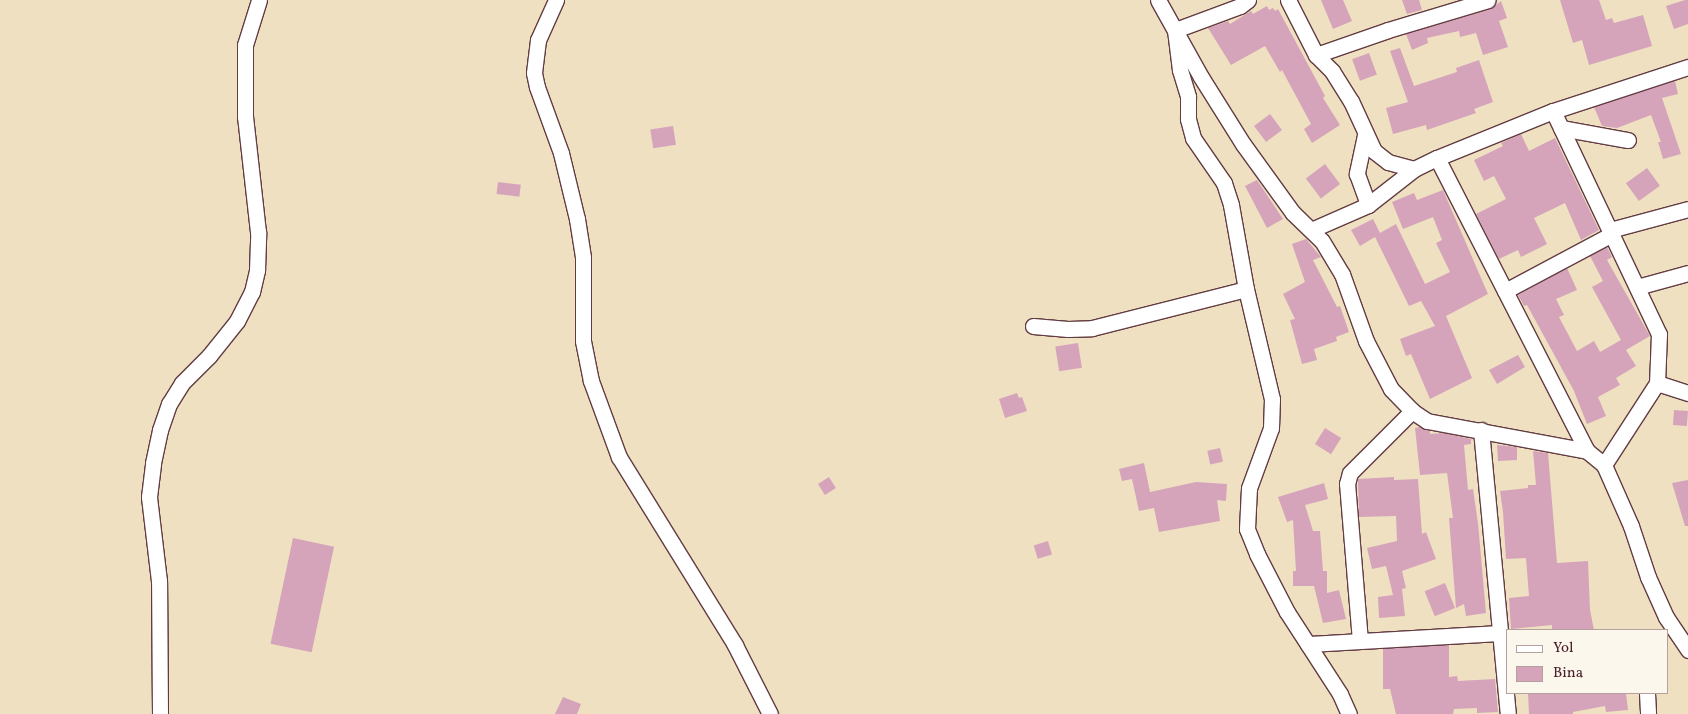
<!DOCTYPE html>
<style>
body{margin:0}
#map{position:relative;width:1688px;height:714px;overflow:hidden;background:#efe0c1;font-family:Vollkorn,serif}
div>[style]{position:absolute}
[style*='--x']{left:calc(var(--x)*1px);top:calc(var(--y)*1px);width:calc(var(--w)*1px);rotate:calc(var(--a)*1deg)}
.building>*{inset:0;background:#d5a4ba;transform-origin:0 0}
.roads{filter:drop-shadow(1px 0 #633c42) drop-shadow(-1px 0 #633c42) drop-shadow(0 1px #633c42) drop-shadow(0 -1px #633c42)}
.minor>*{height:15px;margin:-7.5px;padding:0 7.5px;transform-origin:7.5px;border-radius:7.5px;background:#fff}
span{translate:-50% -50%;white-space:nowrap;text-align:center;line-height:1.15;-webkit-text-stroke:5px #fbf7ec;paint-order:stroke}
.legend{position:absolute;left:1506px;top:629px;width:162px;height:65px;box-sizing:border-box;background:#fbf7ec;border:1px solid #b4a19f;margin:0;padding:6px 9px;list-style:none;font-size:15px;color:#4a1f2b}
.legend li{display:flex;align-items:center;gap:10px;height:25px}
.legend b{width:25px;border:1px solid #b4a19f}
</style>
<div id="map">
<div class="building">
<i style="clip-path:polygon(1321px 0,1343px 0,1352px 21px,1333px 29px)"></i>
<i style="clip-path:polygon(1402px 0,1419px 0,1422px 10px,1407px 14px)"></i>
<i style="clip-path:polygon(1560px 0,1599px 0,1606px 20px,1612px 18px,1614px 23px,1643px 15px,1652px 46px,1589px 65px,1582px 40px,1573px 43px)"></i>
<i style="clip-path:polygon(1685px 0,1688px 0,1688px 24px,1674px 29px,1666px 6px)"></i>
<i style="clip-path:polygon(1501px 1px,1507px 18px,1499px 21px,1508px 47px,1483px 55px,1476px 33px,1460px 37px,1459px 31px,1427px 38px,1428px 43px,1412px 50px,1406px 34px,1491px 9px)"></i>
<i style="clip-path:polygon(1267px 6px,1269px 10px,1273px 8px,1275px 11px,1278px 9px,1325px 96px,1323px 98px,1340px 125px,1312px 143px,1304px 129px,1311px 124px,1282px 70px,1280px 72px,1265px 46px,1231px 65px,1208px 28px,1228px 21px,1230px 24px,1251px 11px,1253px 14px)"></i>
<i style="clip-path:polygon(1400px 48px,1414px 86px,1457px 72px,1456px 68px,1479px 60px,1493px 102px,1474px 109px,1476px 113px,1427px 130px,1426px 125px,1393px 134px,1386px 108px,1408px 102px,1390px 51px)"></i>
<i style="left:1369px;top:53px;width:23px;height:18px;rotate:70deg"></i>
<i style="clip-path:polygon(1675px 81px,1678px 94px,1662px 98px,1681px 154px,1663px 159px,1658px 142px,1661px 142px,1651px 115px,1617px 128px,1602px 126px,1594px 107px)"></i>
<i style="left:1270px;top:114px;width:20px;height:20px;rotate:53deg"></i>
<i style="left:673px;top:126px;width:19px;height:23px;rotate:81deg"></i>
<i style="clip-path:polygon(1521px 134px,1529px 151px,1555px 138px,1599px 230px,1581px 240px,1565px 203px,1534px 218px,1547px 244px,1521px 257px,1518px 250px,1499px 259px,1476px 214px,1506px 199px,1494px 176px,1484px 181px,1474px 160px,1503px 146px,1501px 143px)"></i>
<i style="left:1325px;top:164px;width:25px;height:24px;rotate:53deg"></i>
<i style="left:1647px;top:168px;width:22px;height:26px;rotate:54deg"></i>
<i style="clip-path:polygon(1257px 180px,1283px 219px,1267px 228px,1245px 186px)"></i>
<i style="left:498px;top:182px;width:23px;height:12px;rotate:7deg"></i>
<i style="clip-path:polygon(1443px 190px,1488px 294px,1446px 316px,1472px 378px,1430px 399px,1411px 354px,1406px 356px,1400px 339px,1435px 326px,1421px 301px,1409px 306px,1375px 237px,1360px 246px,1351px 230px,1373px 219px,1380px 233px,1396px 224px,1425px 284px,1450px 272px,1436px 243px,1442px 240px,1433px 217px,1403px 229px,1392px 202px,1414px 193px,1417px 200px)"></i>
<i style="clip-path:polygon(1306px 239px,1321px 257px,1313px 260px,1337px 307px,1340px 306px,1349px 332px,1336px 337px,1337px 341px,1314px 349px,1317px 360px,1302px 364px,1290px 320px,1295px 319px,1283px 294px,1305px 282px,1292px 244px)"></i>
<i style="clip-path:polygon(1607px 247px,1612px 257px,1607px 260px,1650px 336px,1626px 350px,1636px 366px,1616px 378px,1620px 385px,1598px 397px,1606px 416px,1587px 424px,1574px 391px,1527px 305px,1524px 306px,1518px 295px,1567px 268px,1577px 290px,1556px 299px,1564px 315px,1559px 317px,1577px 351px,1594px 341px,1600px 352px,1621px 340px,1592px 287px,1603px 281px,1590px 256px)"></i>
<i style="left:1078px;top:343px;width:25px;height:23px;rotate:81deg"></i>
<i style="clip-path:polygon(1518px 355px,1525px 367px,1497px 384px,1489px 370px)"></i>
<i style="clip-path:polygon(1017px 393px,1019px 398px,1022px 397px,1027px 411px,1005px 418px,999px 399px)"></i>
<i style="left:1674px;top:410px;width:14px;height:15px;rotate:4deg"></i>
<i style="clip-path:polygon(1420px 427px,1430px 431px,1430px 434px,1443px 433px,1471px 439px,1471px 444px,1464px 445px,1468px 490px,1473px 489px,1478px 523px,1486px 613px,1466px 616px,1464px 604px,1456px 608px,1449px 518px,1453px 518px,1447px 473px,1420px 475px,1415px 428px)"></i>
<i style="left:1325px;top:428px;width:19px;height:19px;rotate:32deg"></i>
<i style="clip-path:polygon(1497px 445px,1517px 447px,1517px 460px,1498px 461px)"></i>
<i style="left:1220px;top:448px;width:14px;height:13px;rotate:78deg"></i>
<i style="clip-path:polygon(1533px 451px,1548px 453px,1557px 563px,1588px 561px,1590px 610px,1594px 630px,1552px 630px,1552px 625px,1511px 629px,1509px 598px,1529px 596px,1526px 558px,1506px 559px,1503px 512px,1500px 491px,1528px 488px,1528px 485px,1536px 485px)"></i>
<i style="clip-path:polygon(1144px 463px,1150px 492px,1196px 482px,1227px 484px,1226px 501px,1217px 500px,1220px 521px,1159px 532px,1154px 508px,1139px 511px,1132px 479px,1122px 481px,1119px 469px)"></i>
<i style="left:829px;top:477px;width:13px;height:13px;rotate:58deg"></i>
<i style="clip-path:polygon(1394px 477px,1394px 480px,1418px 479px,1422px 534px,1426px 532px,1436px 559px,1402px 571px,1406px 588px,1402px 589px,1405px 616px,1379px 618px,1378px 597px,1393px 595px,1386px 566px,1372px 569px,1367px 548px,1397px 541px,1396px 516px,1359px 517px,1358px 481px,1358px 479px)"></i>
<i style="clip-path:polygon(1688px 480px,1688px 526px,1685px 526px,1672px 483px)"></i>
<i style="clip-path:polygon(1324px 483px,1328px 499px,1305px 505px,1313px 531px,1320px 531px,1323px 571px,1327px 571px,1327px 593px,1339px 590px,1346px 619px,1323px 623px,1314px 586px,1293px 586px,1293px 571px,1296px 571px,1293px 520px,1287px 522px,1278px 497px)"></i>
<i style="left:293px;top:538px;width:42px;height:108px;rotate:12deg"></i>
<i style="left:1048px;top:541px;width:14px;height:15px;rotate:73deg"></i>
<i style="left:1445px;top:583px;width:27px;height:22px;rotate:68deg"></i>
<i style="clip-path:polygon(1449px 645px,1449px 677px,1457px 676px,1458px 681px,1495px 679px,1498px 712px,1477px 713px,1477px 708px,1454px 709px,1453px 714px,1396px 714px,1390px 689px,1383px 689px,1383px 649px)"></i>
<i style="clip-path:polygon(1528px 693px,1626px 693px,1628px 710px,1606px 712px,1605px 706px,1573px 712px,1573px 714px,1529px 714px)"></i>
<i style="clip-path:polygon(563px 697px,581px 704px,577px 714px,555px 714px)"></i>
</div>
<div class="roads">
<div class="minor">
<i style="--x:556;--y:0;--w:44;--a:114.2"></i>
<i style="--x:538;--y:40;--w:33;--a:97"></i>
<i style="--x:534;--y:73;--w:14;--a:78"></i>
<i style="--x:537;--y:87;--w:70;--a:70"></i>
<i style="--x:561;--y:153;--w:68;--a:76.4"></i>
<i style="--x:577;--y:219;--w:39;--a:81"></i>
<i style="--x:583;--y:258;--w:83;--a:90"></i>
<i style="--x:583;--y:341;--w:41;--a:78.7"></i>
<i style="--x:591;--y:381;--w:81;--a:69.8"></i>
<i style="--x:619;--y:457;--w:221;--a:58.3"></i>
<i style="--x:735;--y:645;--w:77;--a:63.1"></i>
<i style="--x:1158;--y:0;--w:88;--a:60.8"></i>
<i style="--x:1201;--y:77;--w:79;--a:57.9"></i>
<i style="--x:1243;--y:144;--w:85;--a:54.1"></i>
<i style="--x:1293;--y:213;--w:40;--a:44"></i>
<i style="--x:1322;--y:241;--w:39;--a:59"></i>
<i style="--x:1342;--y:274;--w:71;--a:70.3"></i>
<i style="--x:1366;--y:341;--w:54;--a:62.5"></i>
<i style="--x:1391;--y:389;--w:30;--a:46"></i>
<i style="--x:1412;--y:411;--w:18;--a:34"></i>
<i style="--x:1427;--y:421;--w:163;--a:10.6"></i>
<i style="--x:1587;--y:451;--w:22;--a:39"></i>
<i style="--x:1604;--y:465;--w:67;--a:66.1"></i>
<i style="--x:1631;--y:526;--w:54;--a:71.6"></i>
<i style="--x:1648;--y:577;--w:44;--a:65.8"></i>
<i style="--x:1666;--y:617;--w:40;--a:56"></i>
<i style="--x:1248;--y:0;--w:10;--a:143"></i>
<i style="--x:1240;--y:6;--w:69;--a:159.7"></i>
<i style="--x:1175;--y:30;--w:40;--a:82.9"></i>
<i style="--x:1180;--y:70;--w:28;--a:73"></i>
<i style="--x:1188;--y:97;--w:22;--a:90"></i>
<i style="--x:1188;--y:119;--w:20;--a:75"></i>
<i style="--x:1193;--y:138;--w:55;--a:55.4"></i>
<i style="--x:1224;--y:183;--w:23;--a:72"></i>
<i style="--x:1231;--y:205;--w:85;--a:79.9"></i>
<i style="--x:1246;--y:289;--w:113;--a:76.7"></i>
<i style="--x:1272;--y:399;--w:29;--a:92"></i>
<i style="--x:1271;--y:428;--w:64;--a:110.1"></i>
<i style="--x:1249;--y:488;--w:41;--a:92.8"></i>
<i style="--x:1247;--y:529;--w:27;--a:68"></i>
<i style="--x:1257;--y:554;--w:65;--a:62.7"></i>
<i style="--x:1287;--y:612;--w:98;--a:57.1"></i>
<i style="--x:1340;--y:694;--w:22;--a:66"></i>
<i style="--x:1288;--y:0;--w:62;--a:63"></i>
<i style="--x:1316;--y:55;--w:23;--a:45"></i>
<i style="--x:1332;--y:71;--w:36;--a:58"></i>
<i style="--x:1351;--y:101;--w:55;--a:65.3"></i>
<i style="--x:1374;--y:151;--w:18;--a:38"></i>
<i style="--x:1388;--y:162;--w:27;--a:15"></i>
<i style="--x:1316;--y:55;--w:76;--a:-19.1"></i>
<i style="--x:1388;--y:30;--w:104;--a:-16.7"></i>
<i style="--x:1553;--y:111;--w:247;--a:64.6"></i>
<i style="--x:1659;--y:334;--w:49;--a:92.3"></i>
<i style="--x:1657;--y:383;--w:98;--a:122.9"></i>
<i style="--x:1561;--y:128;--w:68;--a:10.2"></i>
<i style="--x:1365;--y:135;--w:40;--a:102"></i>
<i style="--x:1357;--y:174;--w:33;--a:70"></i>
<i style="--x:1437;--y:158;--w:329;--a:62.9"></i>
<i style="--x:1311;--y:230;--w:62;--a:-23.7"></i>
<i style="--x:1368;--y:205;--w:58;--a:-38"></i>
<i style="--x:1414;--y:169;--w:25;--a:-26"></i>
<i style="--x:1437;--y:158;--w:125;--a:-22.1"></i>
<i style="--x:1553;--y:111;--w:142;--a:-18.1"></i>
<i style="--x:1610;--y:230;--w:81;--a:-15.1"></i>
<i style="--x:1637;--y:287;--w:53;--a:-15.4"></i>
<i style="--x:1505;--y:291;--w:121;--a:-28"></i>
<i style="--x:1033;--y:326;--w:35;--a:5"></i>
<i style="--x:1068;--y:329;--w:24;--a:-2"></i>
<i style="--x:1092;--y:328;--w:159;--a:-14.2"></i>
<i style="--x:1657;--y:383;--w:33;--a:18"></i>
<i style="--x:1481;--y:430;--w:285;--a:84.6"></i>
<i style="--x:1360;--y:641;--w:158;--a:-94.7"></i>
<i style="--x:1347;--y:484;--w:11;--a:-75"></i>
<i style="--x:1350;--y:473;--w:88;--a:-45"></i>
<i style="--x:1308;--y:644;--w:193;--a:-3.3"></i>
<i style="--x:1647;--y:693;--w:21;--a:87"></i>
<i style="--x:160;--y:714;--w:133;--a:-90.4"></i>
<i style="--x:159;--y:581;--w:85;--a:-96.8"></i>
<i style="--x:149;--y:497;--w:34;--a:-83"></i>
<i style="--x:153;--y:463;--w:34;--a:-78"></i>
<i style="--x:160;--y:430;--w:28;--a:-71"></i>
<i style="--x:169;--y:404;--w:25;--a:-58"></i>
<i style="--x:182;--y:383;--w:38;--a:-45"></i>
<i style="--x:209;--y:356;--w:45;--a:-51.3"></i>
<i style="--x:237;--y:321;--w:33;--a:-63"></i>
<i style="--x:252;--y:292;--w:23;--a:-77"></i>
<i style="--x:257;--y:270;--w:38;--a:-88"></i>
<i style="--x:258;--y:232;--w:116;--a:-96.4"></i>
<i style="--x:245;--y:117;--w:72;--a:-90"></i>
<i style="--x:245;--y:45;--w:47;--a:-72.7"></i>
</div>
</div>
<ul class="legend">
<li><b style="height:6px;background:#fff"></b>Yol</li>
<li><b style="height:14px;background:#d5a4ba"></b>Bina</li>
</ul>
</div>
